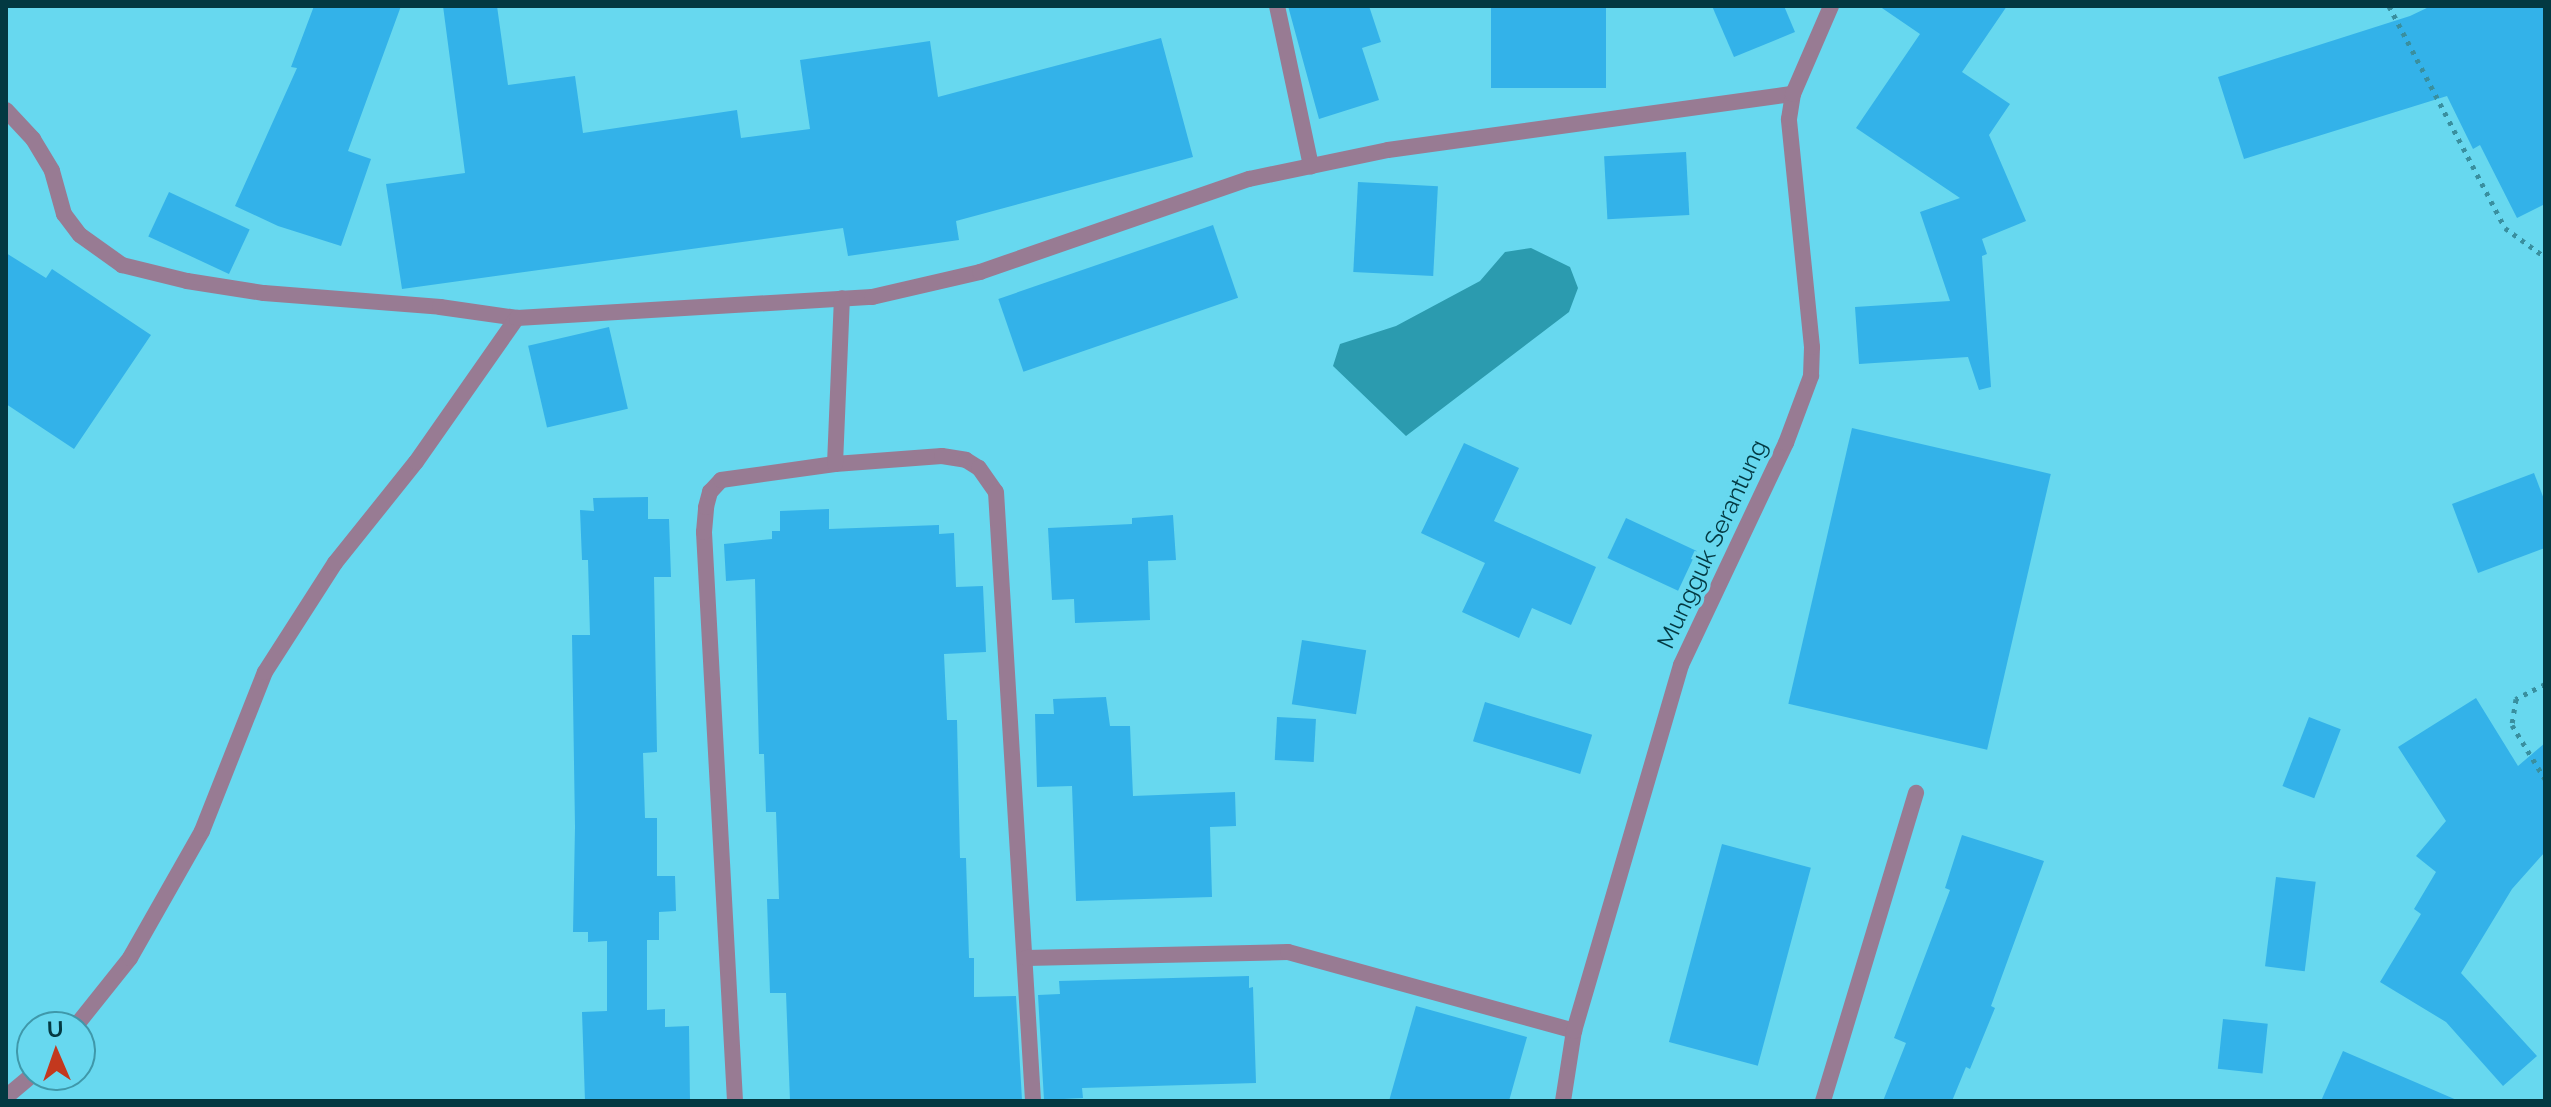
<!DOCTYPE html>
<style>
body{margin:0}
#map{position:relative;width:2551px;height:1107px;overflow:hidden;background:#67d8ef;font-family:Raleway,sans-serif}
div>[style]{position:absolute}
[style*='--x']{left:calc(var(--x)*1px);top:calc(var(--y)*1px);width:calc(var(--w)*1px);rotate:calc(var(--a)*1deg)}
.water>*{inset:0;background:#2b9baf}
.building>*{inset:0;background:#33b2e9;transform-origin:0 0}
.path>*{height:5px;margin-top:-2.5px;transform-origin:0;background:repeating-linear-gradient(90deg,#398f9f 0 4px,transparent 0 10px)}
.lane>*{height:16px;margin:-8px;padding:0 8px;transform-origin:8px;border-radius:8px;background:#987b93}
.street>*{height:16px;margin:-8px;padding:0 8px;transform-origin:8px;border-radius:8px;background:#987b93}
span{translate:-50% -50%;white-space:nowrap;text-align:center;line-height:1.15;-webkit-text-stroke:7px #67d8ef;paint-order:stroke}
.street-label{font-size:24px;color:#033942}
.frame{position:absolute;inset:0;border:8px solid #033942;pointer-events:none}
.north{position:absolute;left:16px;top:1011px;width:80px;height:80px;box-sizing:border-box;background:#67d8ef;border:2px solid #3f98aa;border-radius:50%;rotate:358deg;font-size:22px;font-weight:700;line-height:32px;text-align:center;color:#033942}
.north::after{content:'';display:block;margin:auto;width:28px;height:36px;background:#c3381e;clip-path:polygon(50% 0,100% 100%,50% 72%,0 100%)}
</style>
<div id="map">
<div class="water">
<i style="clip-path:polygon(1531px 248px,1570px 267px,1578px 288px,1569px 312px,1406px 436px,1333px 366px,1340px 344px,1396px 326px,1480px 281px,1505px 252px)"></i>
</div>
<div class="building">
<i style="clip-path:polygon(314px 6px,401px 6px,348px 151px,371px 159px,341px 246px,278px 226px,235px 206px,297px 68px,291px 67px)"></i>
<i style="clip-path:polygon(443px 6px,497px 6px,508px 85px,575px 76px,583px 133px,737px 110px,741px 138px,810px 129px,800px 60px,930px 41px,938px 97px,1161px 38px,1193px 157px,956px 221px,959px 240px,848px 256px,843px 228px,402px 289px,386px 184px,465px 173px)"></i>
<i style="clip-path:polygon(1288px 6px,1369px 6px,1381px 42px,1362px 48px,1379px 100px,1319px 119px)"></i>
<i style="left:1491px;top:6px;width:115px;height:82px"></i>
<i style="clip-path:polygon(1712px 6px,1784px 6px,1795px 32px,1734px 57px)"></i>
<i style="clip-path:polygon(1879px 6px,2007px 6px,1962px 72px,2010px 104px,1989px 135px,2026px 221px,1982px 239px,1987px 254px,1982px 256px,1991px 387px,1979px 390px,1968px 357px,1859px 364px,1855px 307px,1950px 301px,1920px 212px,1960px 198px,1856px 128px,1920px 34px)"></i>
<i style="clip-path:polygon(2431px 6px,2545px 6px,2545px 204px,2517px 218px,2480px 145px,2473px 149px,2447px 96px,2244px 159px,2218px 77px,2410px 16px)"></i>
<i style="left:1686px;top:152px;width:63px;height:82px;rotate:87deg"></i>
<i style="left:1358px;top:182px;width:80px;height:90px;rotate:3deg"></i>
<i style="left:169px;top:192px;width:89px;height:49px;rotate:25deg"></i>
<i style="left:1213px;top:225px;width:77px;height:227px;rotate:71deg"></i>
<i style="clip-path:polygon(6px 253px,46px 278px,52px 269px,151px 335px,74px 449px,6px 404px)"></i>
<i style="left:609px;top:327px;width:84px;height:83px;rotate:77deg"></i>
<i style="left:1852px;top:428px;width:204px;height:283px;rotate:13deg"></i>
<i style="clip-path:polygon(1464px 443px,1519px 468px,1494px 521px,1596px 567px,1571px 625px,1532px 608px,1519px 638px,1462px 612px,1485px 563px,1421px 533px)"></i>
<i style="clip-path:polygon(2534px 473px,2545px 502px,2545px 548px,2478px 573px,2452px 504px)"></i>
<i style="clip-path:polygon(648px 497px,648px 519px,669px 519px,671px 577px,654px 577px,657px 752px,643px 753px,645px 818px,657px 818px,657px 876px,675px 876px,676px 911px,659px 912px,659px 940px,647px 940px,647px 1010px,665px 1009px,665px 1027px,689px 1026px,690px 1101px,585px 1101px,582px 1012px,607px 1011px,607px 941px,588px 942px,588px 932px,573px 932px,575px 827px,572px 635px,590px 635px,588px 560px,582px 560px,580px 510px,594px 511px,593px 498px)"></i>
<i style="clip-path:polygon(829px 509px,829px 529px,939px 525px,939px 534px,954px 533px,956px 587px,983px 586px,986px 652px,944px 654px,947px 720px,957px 720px,960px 858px,966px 858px,969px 958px,974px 958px,974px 997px,1016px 996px,1022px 1100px,790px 1101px,786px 993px,770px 993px,767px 899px,779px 899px,776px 812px,766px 812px,764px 754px,759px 754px,755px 579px,726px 581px,724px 544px,772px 539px,772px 531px,780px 531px,780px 511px)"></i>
<i style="clip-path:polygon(1173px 515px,1176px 560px,1148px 561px,1150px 620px,1075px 623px,1074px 599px,1052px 600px,1048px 528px,1132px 524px,1132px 518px)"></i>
<i style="left:1626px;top:518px;width:78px;height:44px;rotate:25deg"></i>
<i style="left:1302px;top:640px;width:65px;height:65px;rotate:9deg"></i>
<i style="clip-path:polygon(1106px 697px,1110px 726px,1130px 726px,1133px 796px,1235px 792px,1236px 826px,1210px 827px,1212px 897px,1076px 901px,1072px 786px,1037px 787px,1035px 714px,1054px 714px,1053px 699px)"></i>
<i style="clip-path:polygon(2476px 698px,2518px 766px,2545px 743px,2545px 852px,2512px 889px,2461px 973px,2537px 1056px,2503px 1086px,2446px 1022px,2380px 982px,2421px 914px,2414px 909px,2436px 872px,2416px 856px,2446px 821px,2398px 747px)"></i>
<i style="left:1485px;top:702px;width:112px;height:41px;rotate:17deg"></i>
<i style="left:1277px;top:717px;width:39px;height:43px;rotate:3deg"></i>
<i style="left:2309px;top:717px;width:34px;height:74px;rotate:21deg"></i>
<i style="clip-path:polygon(1962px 835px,2044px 861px,1991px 1006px,1995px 1008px,1970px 1069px,1966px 1067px,1952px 1101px,1883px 1101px,1906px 1043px,1894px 1038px,1950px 890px,1945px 888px)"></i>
<i style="left:1722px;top:844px;width:92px;height:205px;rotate:15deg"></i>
<i style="left:2276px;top:877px;width:40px;height:90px;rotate:7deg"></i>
<i style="clip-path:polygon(1249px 976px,1249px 988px,1253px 987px,1256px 1083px,1082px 1088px,1083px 1098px,1044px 1100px,1038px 995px,1060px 994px,1059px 981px)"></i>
<i style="clip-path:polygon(1416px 1006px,1527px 1037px,1509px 1101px,1389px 1101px)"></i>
<i style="left:2223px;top:1019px;width:45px;height:50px;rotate:6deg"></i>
<i style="clip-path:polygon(2343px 1051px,2459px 1101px,2321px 1101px)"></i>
</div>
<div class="path">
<i style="--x:2389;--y:6;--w:250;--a:62.4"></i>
<i style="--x:2505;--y:228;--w:49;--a:35.9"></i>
<i style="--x:2545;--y:684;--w:33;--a:153"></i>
<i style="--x:2516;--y:699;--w:26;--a:99"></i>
<i style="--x:2512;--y:725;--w:63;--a:58.6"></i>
</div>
<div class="lane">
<i style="--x:1823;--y:1101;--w:322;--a:-73.2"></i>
</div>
<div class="street">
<i style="--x:1277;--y:6;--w:164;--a:78"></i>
<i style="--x:6;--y:110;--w:40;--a:47"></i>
<i style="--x:33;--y:139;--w:37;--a:59"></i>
<i style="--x:52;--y:171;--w:45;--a:74.4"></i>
<i style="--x:64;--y:214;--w:26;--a:53"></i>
<i style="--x:80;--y:235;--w:52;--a:35.5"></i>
<i style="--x:122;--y:265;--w:67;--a:13.8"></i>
<i style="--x:187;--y:281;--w:78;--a:8.9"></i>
<i style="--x:264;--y:293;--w:177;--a:4.5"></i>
<i style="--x:440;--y:307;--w:78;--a:8.1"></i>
<i style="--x:835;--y:464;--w:107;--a:-4.3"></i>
<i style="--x:942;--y:456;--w:24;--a:9"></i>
<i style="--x:966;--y:460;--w:15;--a:32"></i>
<i style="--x:979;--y:468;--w:29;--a:55"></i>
<i style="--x:996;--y:492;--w:610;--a:86.52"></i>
<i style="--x:1026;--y:958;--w:262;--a:-1.3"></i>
<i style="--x:1288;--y:952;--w:297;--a:15.4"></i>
<i style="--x:75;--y:1027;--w:88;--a:-51.4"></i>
<i style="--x:130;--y:958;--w:146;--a:-60.4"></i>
<i style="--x:202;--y:831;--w:171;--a:-68.4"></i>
<i style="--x:265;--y:672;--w:130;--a:-57.3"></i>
<i style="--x:335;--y:563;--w:129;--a:-51.3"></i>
<i style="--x:416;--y:462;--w:176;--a:-55"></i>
<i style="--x:517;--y:318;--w:356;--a:-3.4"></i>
<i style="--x:872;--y:297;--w:111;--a:-13"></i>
<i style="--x:980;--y:272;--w:285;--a:-19.1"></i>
<i style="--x:1249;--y:179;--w:142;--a:-11.8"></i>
<i style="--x:1388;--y:150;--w:409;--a:-7.9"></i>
<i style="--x:6;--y:1097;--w:34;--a:-40"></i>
<i style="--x:735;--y:1101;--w:570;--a:-93.12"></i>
<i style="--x:704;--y:532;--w:25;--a:-85"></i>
<i style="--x:706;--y:507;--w:16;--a:-75"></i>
<i style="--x:710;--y:492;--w:16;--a:-47"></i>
<i style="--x:721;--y:480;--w:115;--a:-8"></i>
<i style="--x:835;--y:464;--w:166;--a:-87.6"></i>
<i style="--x:1563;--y:1101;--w:71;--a:-81.1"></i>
<i style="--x:1574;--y:1031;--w:381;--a:-73.7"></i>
<i style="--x:1681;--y:665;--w:246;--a:-64.7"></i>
<i style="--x:1786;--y:443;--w:72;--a:-69.5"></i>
<i style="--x:1811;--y:376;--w:29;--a:-88"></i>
<i style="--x:1812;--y:347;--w:229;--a:-95.8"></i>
<i style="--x:1789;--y:119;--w:25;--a:-81"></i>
<i style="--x:1793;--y:94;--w:96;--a:-66.6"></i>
</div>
<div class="street-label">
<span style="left:1712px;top:544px;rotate:-65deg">Mungguk Serantung</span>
</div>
<div class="frame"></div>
<div class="north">U</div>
</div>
